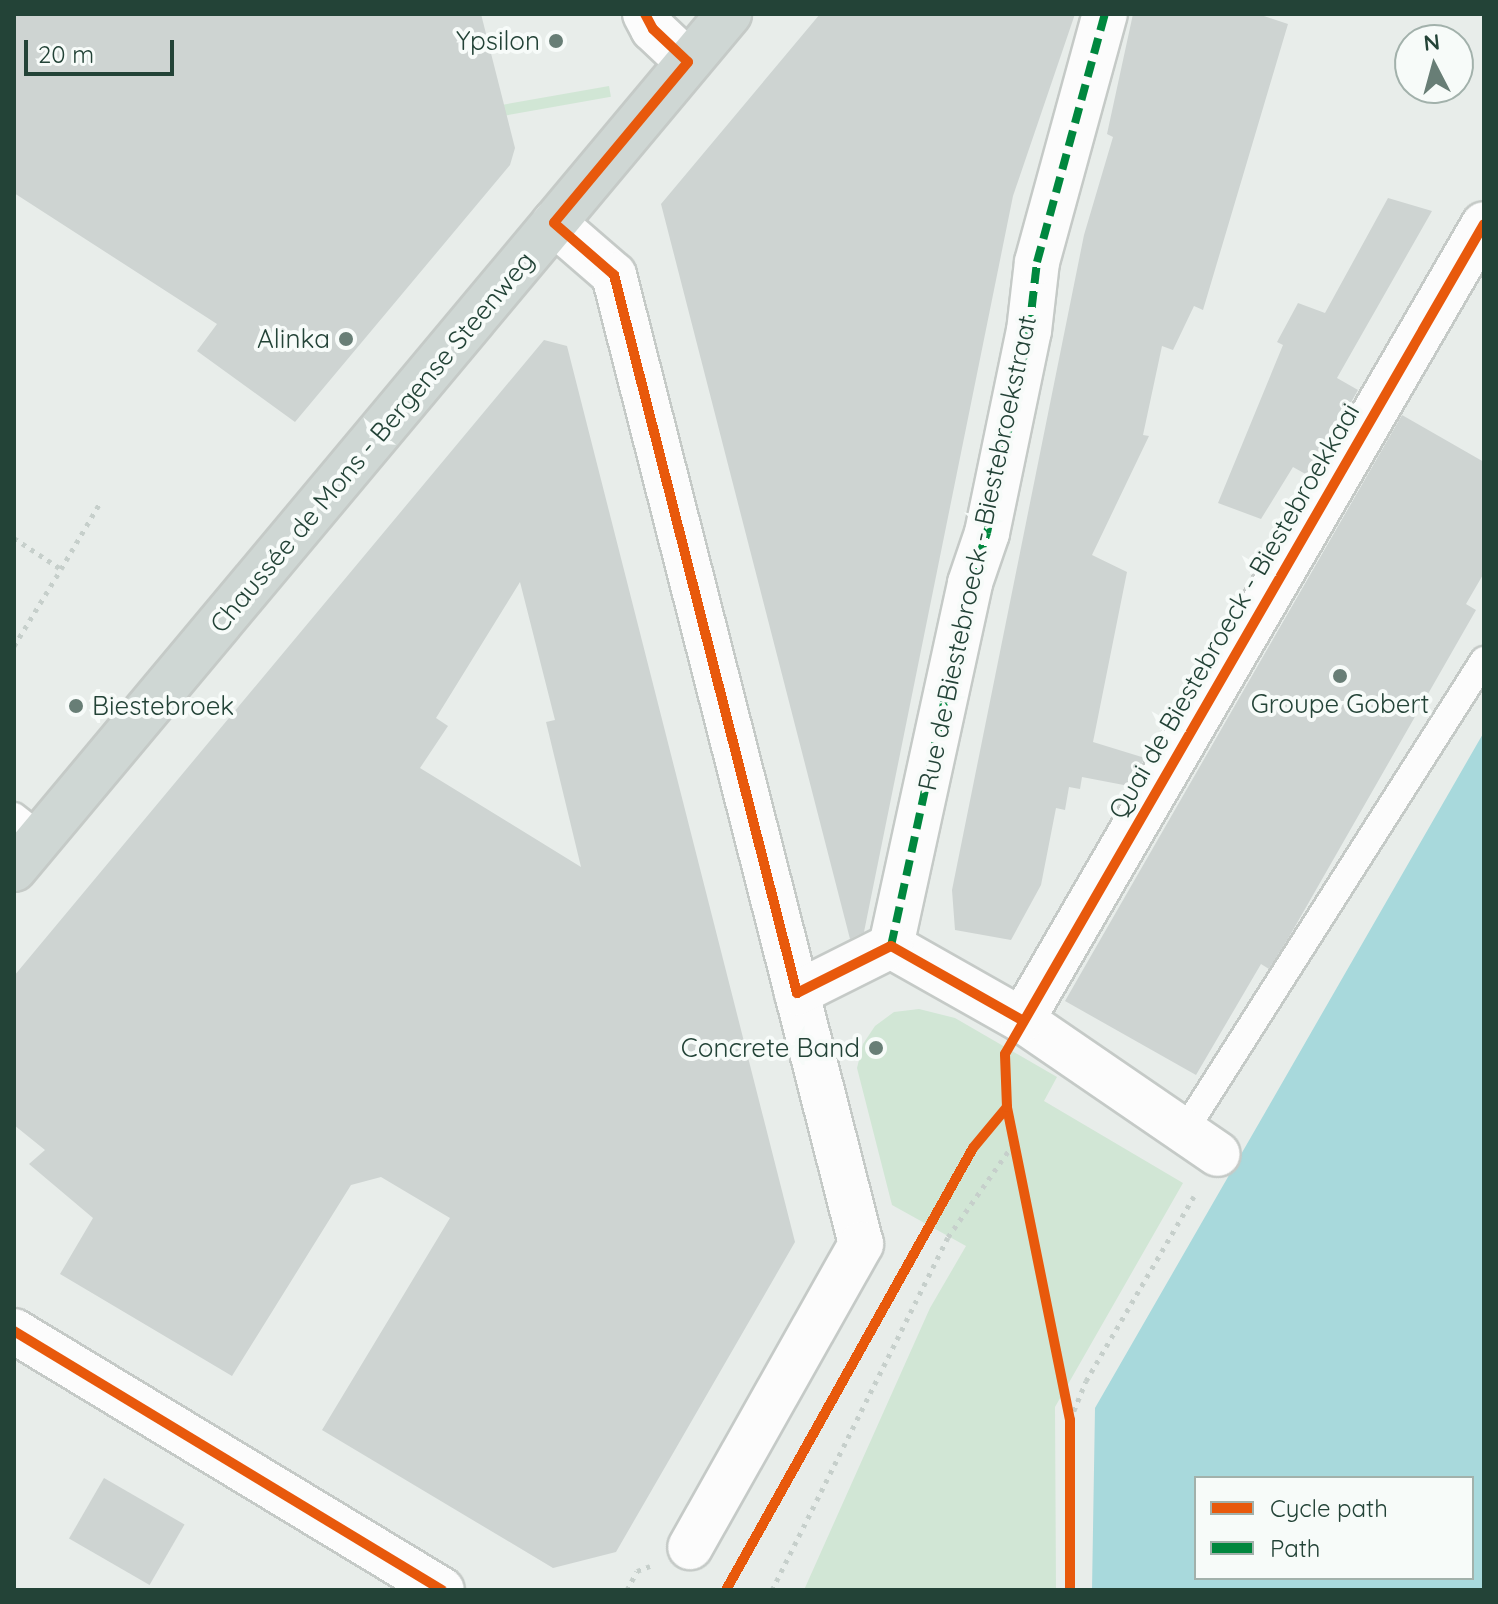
<!DOCTYPE html>
<meta charset="utf-8">
<style>
body{margin:0}
#map{position:relative;width:1498px;height:1604px;overflow:hidden;background:#e8edea;font-family:Quicksand,sans-serif}
div>[style]{position:absolute}
[style*='--x']{left:calc(var(--x)*1px);top:calc(var(--y)*1px);width:calc(var(--w)*1px);rotate:calc(var(--a)*1deg)}
.green>*{inset:0;background:#d1e6d5;transform-origin:0 0}
.water>*{inset:0;background:#a8d9dc}
.building>*{inset:0;background:#ced4d2;transform-origin:0 0}
.path>*{height:5px;margin-top:-2.5px;transform-origin:0;background:repeating-linear-gradient(90deg,#c6cfcb 0 4px,transparent 0 10px)}
.roads{filter:drop-shadow(2px 0 #c5cac7) drop-shadow(-2px 0 #c5cac7) drop-shadow(0 2px #c5cac7) drop-shadow(0 -2px #c5cac7)}
.lane>*{height:26px;margin:-13px;padding:0 13px;transform-origin:13px;border-radius:13px;background:#fcfcfc}
.street>*{height:44px;margin:-22px;padding:0 22px;transform-origin:22px;border-radius:22px;background:#fcfcfc}
.secondary>*{height:44px;margin:-22px;padding:0 22px;transform-origin:22px;border-radius:22px;background:#fcfcfc}
.primary>*{height:44px;margin:-22px;padding:0 22px;transform-origin:22px;border-radius:22px;background:#cfd7d4}
.quiet>*{height:8px;margin-top:-4px;transform-origin:0;background:repeating-linear-gradient(90deg,#00873e 0 16px,transparent 0 24px)}
.cycleway>*{height:10px;margin:-5px;padding:0 5px;transform-origin:5px;border-radius:5px;background:#e8590c}
.dots>*{width:22px;height:22px;translate:-50% -50%;box-sizing:border-box;border:4px solid #f7fbf9;border-radius:50%}
span{translate:-50% -50%;white-space:nowrap;text-align:center;line-height:1.15;-webkit-text-stroke:8px #f7fbf9;paint-order:stroke}
.poi-label{font-size:26px;color:#234337}
.right{translate:-100% -50%;text-align:right}
.left{translate:0 -50%;text-align:left}
.street-label{font-size:26px;color:#234337}
.frame{position:absolute;inset:0;border:16px solid #234337;pointer-events:none}
.legend{position:absolute;left:1194px;top:1476px;width:280px;height:104px;box-sizing:border-box;background:#f7fbf9;border:2px solid #a2b1ab;margin:0;padding:10px 14px;list-style:none;font-size:24px;color:#234337}
.legend li{display:flex;align-items:center;gap:16px;height:40px}
.legend b{width:40px;border:2px solid #a2b1ab}
.north{position:absolute;left:1394px;top:24px;width:80px;height:80px;box-sizing:border-box;background:#f7fbf9;border:2px solid #a2b1ab;border-radius:50%;rotate:354deg;font-size:22px;font-weight:700;line-height:32px;text-align:center;color:#234337}
.north::after{content:'';display:block;margin:auto;width:28px;height:36px;background:#687e76;clip-path:polygon(50% 0,100% 100%,50% 72%,0 100%)}
.scale{position:absolute;left:24px;top:40px;width:150px;height:36px;box-sizing:border-box;border:4px solid #234337;border-top:0;padding-left:10px;font-size:24px;line-height:28px;white-space:nowrap;color:#234337;-webkit-text-stroke:6px #f7fbf9;paint-order:stroke}
</style>
<div id="map">
<div class="green">
<i style="left:609px;top:86px;width:11px;height:175px;rotate:80deg"></i>
<i style="clip-path:polygon(919px 1009px,955px 1018px,1057px 1077px,1044px 1101px,1183px 1183px,1055px 1407px,1056px 1590px,804px 1590px,930px 1308px,966px 1246px,892px 1205px,857px 1068px,863px 1044px,875px 1026px,894px 1012px)"></i>
</div>
<div class="water">
<i style="clip-path:polygon(evenodd,1484px 732px,1484px 1590px,1092px 1590px,1095px 1408px,1484px 732px,1196px 1478px,1472px 1478px,1472px 1578px,1196px 1578px,1196px 1478px)"></i>
</div>
<div class="building">
<i style="clip-path:polygon(14px 14px,481px 14px,515px 148px,510px 165px,295px 422px,197px 351px,217px 324px,14px 193px)"></i>
<i style="clip-path:polygon(820px 14px,1075px 14px,1013px 196px,864px 932px,850px 939px,661px 204px)"></i>
<i style="clip-path:polygon(1133px 14px,1258px 14px,1288px 24px,1203px 310px,1194px 306px,1173px 350px,1162px 346px,1143px 435px,1149px 436px,1092px 555px,1127px 572px,1093px 742px,1145px 758px,1129px 786px,1082px 777px,1080px 789px,1069px 787px,1065px 810px,1056px 808px,1041px 885px,1011px 940px,955px 930px,952px 890px,1084px 235px,1113px 137px,1107px 134px)"></i>
<i style="clip-path:polygon(1388px 198px,1432px 211px,1337px 378px,1358px 390px,1309px 476px,1293px 467px,1261px 519px,1218px 503px,1283px 345px,1277px 342px,1298px 303px,1325px 313px)"></i>
<i style="clip-path:polygon(evenodd,544px 340px,567px 346px,795px 1242px,616px 1552px,553px 1568px,322px 1430px,450px 1218px,381px 1177px,351px 1185px,232px 1376px,60px 1274px,93px 1218px,29px 1164px,45px 1150px,14px 1125px,14px 976px,544px 340px,520px 582px,555px 720px,546px 722px,581px 867px,420px 768px,448px 726px,436px 718px,520px 582px)"></i>
<i style="clip-path:polygon(1402px 415px,1484px 462px,1484px 573px,1466px 604px,1476px 610px,1289px 937px,1269px 969px,1261px 964px,1196px 1075px,1065px 1001px)"></i>
<i style="left:104px;top:1478px;width:93px;height:70px;rotate:30deg"></i>
</div>
<div class="path">
<i style="--x:14;--y:538;--w:56;--a:33.4"></i>
<i style="--x:61;--y:569;--w:79;--a:-59.5"></i>
<i style="--x:14;--y:646;--w:90;--a:-58.6"></i>
<i style="--x:1070;--y:1420;--w:42;--a:-67.7"></i>
<i style="--x:1086;--y:1381;--w:214;--a:-59.7"></i>
<i style="--x:627;--y:1590;--w:21;--a:-62"></i>
<i style="--x:637;--y:1571;--w:14;--a:-21"></i>
<i style="--x:772;--y:1590;--w:394;--a:-63.5"></i>
<i style="--x:948;--y:1237;--w:115;--a:-54.9"></i>
</div>
<div class="roads">
<div class="lane">
<i style="--x:14;--y:816;--w:34;--a:38"></i>
<i style="--x:1185;--y:1130;--w:557;--a:-57.54"></i>
</div>
<div class="street">
<i style="--x:554;--y:223;--w:79;--a:40.9"></i>
<i style="--x:614;--y:275;--w:1000;--a:75.7"></i>
<i style="--x:861;--y:1244;--w:348;--a:119.4"></i>
<i style="--x:891;--y:946;--w:371;--a:-77.7"></i>
<i style="--x:970;--y:583;--w:53;--a:-71.2"></i>
<i style="--x:987;--y:533;--w:206;--a:-78.3"></i>
<i style="--x:1029;--y:331;--w:69;--a:-83.4"></i>
<i style="--x:1037;--y:262;--w:257;--a:-74.7"></i>
<i style="--x:891;--y:946;--w:150;--a:29.5"></i>
<i style="--x:1022;--y:1020;--w:237;--a:34.4"></i>
<i style="--x:797;--y:993;--w:105;--a:-26.6"></i>
<i style="--x:1022;--y:1020;--w:920;--a:-59.87"></i>
<i style="--x:14;--y:1331;--w:500;--a:31.18"></i>
</div>
<div class="secondary">
<i style="--x:645;--y:14;--w:17;--a:62"></i>
<i style="--x:653;--y:29;--w:48;--a:43.3"></i>
</div>
<div class="primary">
<i style="--x:14;--y:869;--w:1115;--a:-50.1"></i>
</div>
</div>
<div class="quiet">
<i style="--x:891;--y:946;--w:371;--a:-77.7"></i>
<i style="--x:970;--y:583;--w:53;--a:-71.2"></i>
<i style="--x:987;--y:533;--w:206;--a:-78.3"></i>
<i style="--x:1029;--y:331;--w:69;--a:-83.4"></i>
<i style="--x:1037;--y:262;--w:257;--a:-74.7"></i>
</div>
<div class="cycleway">
<i style="--x:645;--y:14;--w:17;--a:62"></i>
<i style="--x:653;--y:29;--w:48;--a:43.3"></i>
<i style="--x:688;--y:62;--w:209;--a:129.8"></i>
<i style="--x:554;--y:223;--w:79;--a:40.9"></i>
<i style="--x:614;--y:275;--w:741;--a:75.7"></i>
<i style="--x:797;--y:993;--w:105;--a:-26.6"></i>
<i style="--x:891;--y:946;--w:150;--a:29.5"></i>
<i style="--x:14;--y:1331;--w:500;--a:31.18"></i>
<i style="--x:726;--y:1590;--w:506;--a:-60.8"></i>
<i style="--x:973;--y:1148;--w:53;--a:-50.3"></i>
<i style="--x:1070;--y:1590;--w:170;--a:-90"></i>
<i style="--x:1070;--y:1420;--w:319;--a:-101.4"></i>
<i style="--x:1007;--y:1107;--w:53;--a:-92.2"></i>
<i style="--x:1005;--y:1054;--w:958;--a:-60.01"></i>
</div>
<div class="dots">
<i style="left:556px;top:41px;background:#687e76"></i>
<i style="left:346px;top:339px;background:#687e76"></i>
<i style="left:1340px;top:676px;background:#687e76"></i>
<i style="left:76px;top:706px;background:#687e76"></i>
<i style="left:876px;top:1048px;background:#687e76"></i>
</div>
<div class="poi-label">
<span class="right" style="left:540px;top:41px">Ypsilon</span>
<span class="right" style="left:330px;top:339px">Alinka</span>
<span style="left:1340px;top:704px">Groupe Gobert</span>
<span class="left" style="left:92px;top:706px">Biestebroek</span>
<span class="right" style="left:860px;top:1048px">Concrete Band</span>
</div>
<div class="street-label">
<span style="left:372px;top:442px;rotate:-50deg">Chaussée de Mons - Bergense Steenweg</span>
<span style="left:977px;top:553px;rotate:-78deg">Rue de Biestebroeck - Biestebroekstraat</span>
<span style="left:1234px;top:611px;rotate:-60deg">Quai de Biestebroeck - Biestebroekkaai</span>
</div>
<div class="frame"></div>
<ul class="legend">
<li><b style="height:10px;background:#e8590c"></b>Cycle path</li>
<li><b style="height:10px;background:#00873e"></b>Path</li>
</ul>
<div class="north">N</div>
<div class="scale">20 m</div>
</div>
